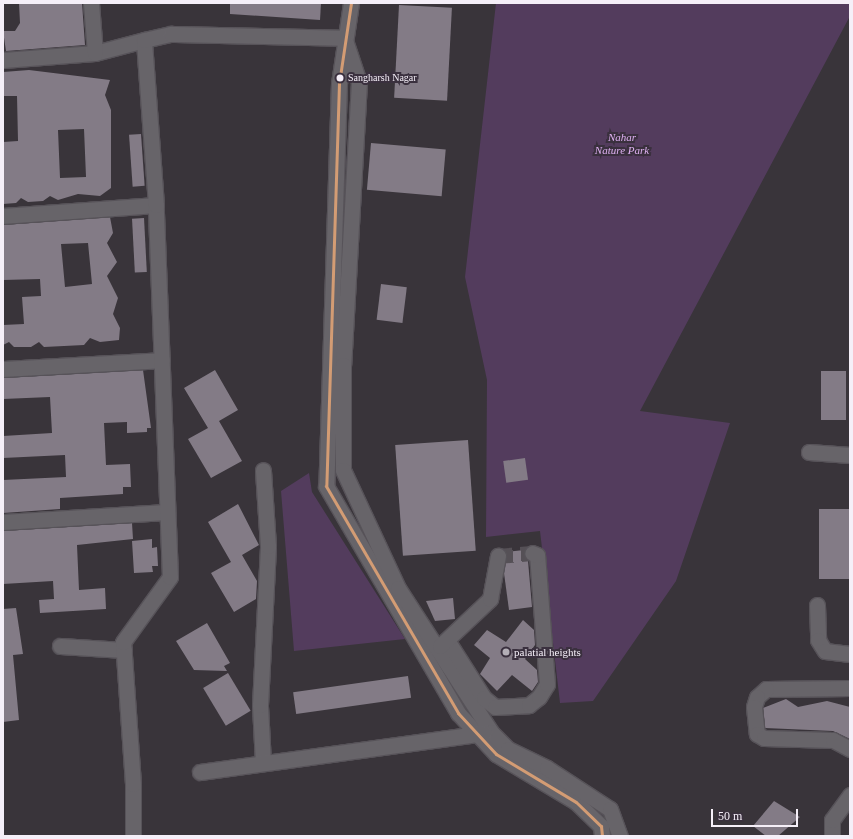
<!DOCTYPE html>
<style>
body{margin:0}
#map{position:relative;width:853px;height:839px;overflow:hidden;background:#39343a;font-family:"Times New Roman",serif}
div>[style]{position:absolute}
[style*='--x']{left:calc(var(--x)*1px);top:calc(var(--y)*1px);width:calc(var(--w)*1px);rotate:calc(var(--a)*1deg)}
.green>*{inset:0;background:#533c5d}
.building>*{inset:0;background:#837b86;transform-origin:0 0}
.minor-tunnel>*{height:15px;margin-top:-7.5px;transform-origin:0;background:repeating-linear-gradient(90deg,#555056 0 15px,transparent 0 23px)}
.roads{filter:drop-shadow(1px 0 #575359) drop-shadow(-1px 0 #575359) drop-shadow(0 1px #575359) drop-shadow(0 -1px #575359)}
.minor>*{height:15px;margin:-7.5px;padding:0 7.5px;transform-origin:7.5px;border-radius:7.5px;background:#676469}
.bus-1>*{height:3px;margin:-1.5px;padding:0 1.5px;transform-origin:1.5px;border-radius:1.5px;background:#d39c74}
.dots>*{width:11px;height:11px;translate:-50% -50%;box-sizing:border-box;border:2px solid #3a303e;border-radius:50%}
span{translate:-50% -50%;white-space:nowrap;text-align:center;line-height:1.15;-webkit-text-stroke:4px #3a303e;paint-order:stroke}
.bus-label{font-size:10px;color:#f5eff8}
.left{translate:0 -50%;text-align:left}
.park-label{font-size:11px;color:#dfb1f2;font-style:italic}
.poi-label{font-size:11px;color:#f5eff8}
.frame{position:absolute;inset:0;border:4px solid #f5eff8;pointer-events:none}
.scale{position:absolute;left:711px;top:809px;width:87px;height:18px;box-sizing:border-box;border:2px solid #f5eff8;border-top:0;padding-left:5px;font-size:12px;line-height:14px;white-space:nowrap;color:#f5eff8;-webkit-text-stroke:3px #3a303e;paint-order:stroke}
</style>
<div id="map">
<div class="green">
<i style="clip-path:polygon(496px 3px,850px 3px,850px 16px,640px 411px,730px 423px,676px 581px,593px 701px,560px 703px,540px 531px,486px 537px,487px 380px,465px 277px)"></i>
<i style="clip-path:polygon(309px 473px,312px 492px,405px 639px,294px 651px,281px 491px)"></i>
</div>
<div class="building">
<i style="clip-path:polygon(19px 3px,82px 3px,85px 45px,6px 51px,3px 31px,15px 31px,20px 23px)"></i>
<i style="clip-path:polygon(230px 3px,321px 3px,320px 20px,230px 14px)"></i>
<i style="left:399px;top:5px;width:53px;height:93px;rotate:3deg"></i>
<i style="clip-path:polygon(evenodd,29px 70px,110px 80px,105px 95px,111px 110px,111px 188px,100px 196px,78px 194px,58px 200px,50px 196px,43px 201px,28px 202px,21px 198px,16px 203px,3px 204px,3px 142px,18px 141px,17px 96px,3px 96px,3px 72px,29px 70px,84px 129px,86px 177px,60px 178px,58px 130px,84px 129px)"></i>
<i style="left:141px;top:134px;width:52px;height:12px;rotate:86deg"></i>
<i style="left:371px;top:143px;width:75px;height:47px;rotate:5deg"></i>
<i style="clip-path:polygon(evenodd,110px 217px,113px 233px,107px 243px,117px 262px,107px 276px,118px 298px,113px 314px,120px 328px,119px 340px,100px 342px,90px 338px,84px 345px,44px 347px,39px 342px,31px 347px,14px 347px,9px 342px,3px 345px,3px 325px,24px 324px,22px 297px,41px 296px,40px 279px,3px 280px,3px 225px,110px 217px,88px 243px,92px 284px,65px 287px,61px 244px,88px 243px)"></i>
<i style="left:144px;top:218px;width:54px;height:12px;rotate:87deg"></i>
<i style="left:381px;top:284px;width:26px;height:36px;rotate:7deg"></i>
<i style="clip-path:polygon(143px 370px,151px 428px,147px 428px,147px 432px,127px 433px,127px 422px,104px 423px,106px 465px,130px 464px,131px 487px,123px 487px,123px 494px,60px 498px,60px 509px,3px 513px,3px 480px,66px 477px,65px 455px,3px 458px,3px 436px,52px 433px,50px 397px,3px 399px,3px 378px)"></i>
<i style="clip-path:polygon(215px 370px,238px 410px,219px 421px,242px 461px,211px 478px,188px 439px,208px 428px,184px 388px)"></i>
<i style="left:821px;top:371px;width:25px;height:49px"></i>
<i style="left:468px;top:440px;width:111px;height:73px;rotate:86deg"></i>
<i style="left:525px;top:458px;width:22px;height:22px;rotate:82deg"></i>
<i style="clip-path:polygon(238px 504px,259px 545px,242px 555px,257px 581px,256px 599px,234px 612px,211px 573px,231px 562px,208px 522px)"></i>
<i style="left:850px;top:509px;width:70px;height:31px;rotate:90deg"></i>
<i style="clip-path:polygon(132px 523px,133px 539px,77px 545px,79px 590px,105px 588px,106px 609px,40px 613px,39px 600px,54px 599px,53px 581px,3px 584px,3px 531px)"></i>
<i style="clip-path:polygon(152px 539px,152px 548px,157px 547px,158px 566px,152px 566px,153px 572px,134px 573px,132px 541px)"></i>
<i style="clip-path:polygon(524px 550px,528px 561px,532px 607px,509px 610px,504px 573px,506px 552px)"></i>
<i style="clip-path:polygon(453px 598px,455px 619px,435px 621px,426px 601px)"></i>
<i style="clip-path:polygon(16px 608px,23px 654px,13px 655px,19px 720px,3px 722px,3px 609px)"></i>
<i style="clip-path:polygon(523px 620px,534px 630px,535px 645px,525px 659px,537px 670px,538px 682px,532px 691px,512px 675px,497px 691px,480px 674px,490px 658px,474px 645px,487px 630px,506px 642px)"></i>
<i style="clip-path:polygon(207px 623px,230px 663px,224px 666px,227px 671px,194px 670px,176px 641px)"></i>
<i style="left:228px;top:673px;width:44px;height:29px;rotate:59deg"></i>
<i style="left:408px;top:676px;width:22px;height:116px;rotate:82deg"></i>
<i style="clip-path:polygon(786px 699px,798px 707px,827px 701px,850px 707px,850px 739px,833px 731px,765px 728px,763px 708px)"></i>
<i style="clip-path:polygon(774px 801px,800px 817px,778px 836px,766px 836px,753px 826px)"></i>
</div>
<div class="minor-tunnel">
<i style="--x:498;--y:556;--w:34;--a:-5"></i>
</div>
<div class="roads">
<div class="minor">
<i style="--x:351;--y:3;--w:81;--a:98.5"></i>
<i style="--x:339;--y:83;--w:403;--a:91.8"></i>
<i style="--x:326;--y:486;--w:263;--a:59.8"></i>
<i style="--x:458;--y:713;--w:56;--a:47.2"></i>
<i style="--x:496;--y:754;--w:93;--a:31"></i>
<i style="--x:576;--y:802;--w:35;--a:44"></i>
<i style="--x:601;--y:826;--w:10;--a:84"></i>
<i style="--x:346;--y:43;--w:41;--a:71.6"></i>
<i style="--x:359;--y:82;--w:283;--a:93.2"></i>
<i style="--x:343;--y:365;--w:105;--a:90"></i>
<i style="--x:343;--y:470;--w:130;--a:65"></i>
<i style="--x:398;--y:588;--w:171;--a:57.1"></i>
<i style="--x:491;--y:732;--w:24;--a:45"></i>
<i style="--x:508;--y:749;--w:43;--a:26"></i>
<i style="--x:547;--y:768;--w:75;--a:33.1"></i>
<i style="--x:610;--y:809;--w:29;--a:70"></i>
<i style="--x:95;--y:53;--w:51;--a:-14.9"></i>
<i style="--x:3;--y:60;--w:92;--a:-4.4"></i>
<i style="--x:95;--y:53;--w:50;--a:-94.6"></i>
<i style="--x:3;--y:216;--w:153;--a:-4.1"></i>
<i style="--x:3;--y:369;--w:159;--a:-3.2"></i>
<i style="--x:809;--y:452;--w:41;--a:4.2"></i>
<i style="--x:3;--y:522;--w:164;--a:-3.5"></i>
<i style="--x:817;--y:605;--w:35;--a:88"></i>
<i style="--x:818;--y:640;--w:13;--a:58"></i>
<i style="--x:825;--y:651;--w:25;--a:7"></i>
<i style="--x:447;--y:640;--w:69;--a:57.5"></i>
<i style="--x:484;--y:698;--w:14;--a:39"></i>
<i style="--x:495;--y:707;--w:34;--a:-3"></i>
<i style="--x:529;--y:705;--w:13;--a:-39"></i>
<i style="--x:539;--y:697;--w:15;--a:-58"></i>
<i style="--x:547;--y:684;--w:129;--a:-94.4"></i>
<i style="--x:537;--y:555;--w:5;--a:-158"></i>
<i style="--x:60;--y:646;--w:64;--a:3.6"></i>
<i style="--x:440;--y:646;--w:69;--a:-43.2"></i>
<i style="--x:490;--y:599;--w:44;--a:-79.5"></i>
<i style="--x:850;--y:688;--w:84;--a:179.3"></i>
<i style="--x:766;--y:689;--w:12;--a:138"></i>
<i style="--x:757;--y:697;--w:10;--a:107"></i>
<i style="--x:754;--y:707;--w:27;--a:84"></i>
<i style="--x:757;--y:734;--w:8;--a:30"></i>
<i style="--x:764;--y:738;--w:69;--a:1.7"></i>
<i style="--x:833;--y:740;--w:19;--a:28"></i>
<i style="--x:263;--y:763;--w:58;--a:-93"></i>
<i style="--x:260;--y:705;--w:159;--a:-87.1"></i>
<i style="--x:268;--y:546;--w:76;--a:-93.8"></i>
<i style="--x:200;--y:772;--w:287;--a:-7.8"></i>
<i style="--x:133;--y:836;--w:52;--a:-90"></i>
<i style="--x:133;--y:784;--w:142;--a:-94"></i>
<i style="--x:123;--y:642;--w:80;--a:-54.1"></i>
<i style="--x:170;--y:577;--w:372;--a:-92.2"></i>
<i style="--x:156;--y:205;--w:165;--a:-94.2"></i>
<i style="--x:144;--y:40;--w:28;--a:-13"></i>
<i style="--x:171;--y:34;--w:174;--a:1.3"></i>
<i style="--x:832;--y:836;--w:16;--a:-90"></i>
<i style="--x:832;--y:820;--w:31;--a:-54"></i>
</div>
</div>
<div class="bus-1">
<i style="--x:351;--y:3;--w:81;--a:98.5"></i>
<i style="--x:339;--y:83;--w:403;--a:91.8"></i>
<i style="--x:326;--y:486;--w:263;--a:59.8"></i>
<i style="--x:458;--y:713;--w:56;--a:47.2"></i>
<i style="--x:496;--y:754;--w:93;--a:31"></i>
<i style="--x:576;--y:802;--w:35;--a:44"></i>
<i style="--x:601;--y:826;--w:10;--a:84"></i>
</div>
<div class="dots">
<i style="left:340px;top:78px;background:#f5eff8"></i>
<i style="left:506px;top:652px;background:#b3aeb6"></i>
</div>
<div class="bus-label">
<span class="left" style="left:348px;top:78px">Sangharsh Nagar</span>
</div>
<div class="park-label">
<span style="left:622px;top:144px">Nahar<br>Nature Park</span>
</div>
<div class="poi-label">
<span class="left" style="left:514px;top:652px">palatial heights</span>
</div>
<div class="frame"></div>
<div class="scale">50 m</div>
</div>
